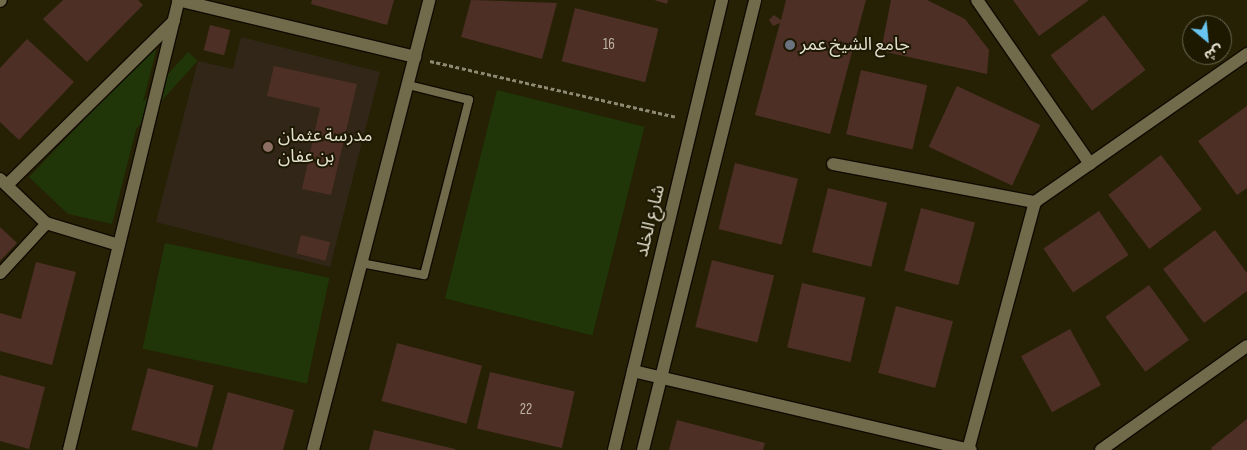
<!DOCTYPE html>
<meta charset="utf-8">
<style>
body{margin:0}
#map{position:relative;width:1247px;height:450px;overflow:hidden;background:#262104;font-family:"Sofia Sans Condensed","Noto Sans Arabic",sans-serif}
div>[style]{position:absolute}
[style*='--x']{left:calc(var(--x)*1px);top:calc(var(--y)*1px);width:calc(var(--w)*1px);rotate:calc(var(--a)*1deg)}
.education>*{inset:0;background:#322618}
.green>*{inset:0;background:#203608;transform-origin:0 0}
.building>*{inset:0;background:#4d2f26;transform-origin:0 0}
.path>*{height:3px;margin-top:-1.5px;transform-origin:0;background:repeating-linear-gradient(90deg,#8d8973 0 4px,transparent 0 6.5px)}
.roads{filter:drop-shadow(1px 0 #100a00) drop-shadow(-1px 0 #100a00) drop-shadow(0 1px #100a00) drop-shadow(0 -1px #100a00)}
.service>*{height:8px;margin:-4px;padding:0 4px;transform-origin:4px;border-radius:4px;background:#716b4c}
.pedestrian>*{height:11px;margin:-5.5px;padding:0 5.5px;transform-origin:5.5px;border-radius:5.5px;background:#716b4c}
.minor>*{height:12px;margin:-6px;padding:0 6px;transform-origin:6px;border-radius:6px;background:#716b4c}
.tertiary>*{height:12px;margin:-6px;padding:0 6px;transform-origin:6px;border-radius:6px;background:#716b4c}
.dots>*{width:14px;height:14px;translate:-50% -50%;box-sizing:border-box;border:2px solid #1d1800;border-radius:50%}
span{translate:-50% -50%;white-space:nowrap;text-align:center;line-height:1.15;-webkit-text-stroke:4px #1d1800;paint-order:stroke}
.number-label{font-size:15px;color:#beb4a5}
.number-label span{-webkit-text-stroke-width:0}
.poi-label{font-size:18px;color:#e3e0cf}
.left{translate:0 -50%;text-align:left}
.street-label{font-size:18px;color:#e3e0cf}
.north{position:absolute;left:1182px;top:15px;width:50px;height:50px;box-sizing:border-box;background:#1d1800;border:1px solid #6c6853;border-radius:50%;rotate:152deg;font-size:14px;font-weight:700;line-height:20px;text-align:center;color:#e3e0cf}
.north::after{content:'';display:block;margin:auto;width:18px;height:22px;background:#68c4f0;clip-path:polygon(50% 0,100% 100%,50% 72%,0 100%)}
</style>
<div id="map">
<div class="education">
<i style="clip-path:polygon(241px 37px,380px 72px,330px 267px,156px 222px,198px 61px,233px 69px)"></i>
</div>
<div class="green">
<i style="clip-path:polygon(158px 43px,112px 224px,68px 214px,29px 177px)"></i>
<i style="left:188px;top:52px;width:13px;height:172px;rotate:42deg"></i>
<i style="left:497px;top:90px;width:152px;height:215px;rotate:14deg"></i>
<i style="left:165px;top:243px;width:168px;height:108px;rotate:12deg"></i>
</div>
<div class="building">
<i style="clip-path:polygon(63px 0,138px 0,143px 5px,87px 62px,43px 19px)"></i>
<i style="clip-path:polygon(312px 0,394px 0,387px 25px,311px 4px)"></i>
<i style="clip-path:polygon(471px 0,557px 3px,542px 59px,461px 37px)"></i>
<i style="clip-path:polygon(654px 0,668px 0,667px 4px)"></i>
<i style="clip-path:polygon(786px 0,866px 0,830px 134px,755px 115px,780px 23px,773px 26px,769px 20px,774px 15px,781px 20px)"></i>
<i style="clip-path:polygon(891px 0,927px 0,965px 19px,989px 50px,987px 74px,881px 51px)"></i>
<i style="clip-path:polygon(1013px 0,1089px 0,1039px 36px)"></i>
<i style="left:575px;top:8px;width:86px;height:55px;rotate:14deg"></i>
<i style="left:1104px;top:15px;width:69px;height:67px;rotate:53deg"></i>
<i style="left:210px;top:25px;width:21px;height:26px;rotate:14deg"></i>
<i style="clip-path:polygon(27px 39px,74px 82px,19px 140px,0 122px,0 68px)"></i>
<i style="clip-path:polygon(274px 66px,357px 84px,331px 195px,302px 189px,320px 108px,267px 96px)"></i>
<i style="left:861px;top:70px;width:68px;height:66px;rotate:13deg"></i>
<i style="left:957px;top:86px;width:92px;height:67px;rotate:25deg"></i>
<i style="clip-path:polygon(1247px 106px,1247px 188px,1237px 195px,1198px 141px)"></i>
<i style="left:1161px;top:155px;width:68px;height:66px;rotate:53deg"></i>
<i style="left:735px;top:163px;width:65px;height:68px;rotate:14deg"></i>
<i style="left:828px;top:188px;width:61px;height:66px;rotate:14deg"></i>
<i style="left:921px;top:208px;width:56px;height:65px;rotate:15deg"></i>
<i style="left:1099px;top:211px;width:53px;height:67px;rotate:56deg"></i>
<i style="clip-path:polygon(0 227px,17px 243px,0 261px)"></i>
<i style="clip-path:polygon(1215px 230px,1247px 273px,1247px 291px,1204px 323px,1163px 269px)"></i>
<i style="left:301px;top:235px;width:30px;height:19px;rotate:14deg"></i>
<i style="left:712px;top:260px;width:64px;height:69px;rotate:14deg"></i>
<i style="clip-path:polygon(36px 262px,76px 272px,52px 365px,0 351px,0 313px,21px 319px)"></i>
<i style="left:802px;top:283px;width:65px;height:66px;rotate:13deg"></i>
<i style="left:1149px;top:285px;width:68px;height:54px;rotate:54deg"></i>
<i style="left:896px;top:306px;width:59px;height:69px;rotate:15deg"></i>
<i style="left:1070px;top:329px;width:64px;height:56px;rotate:61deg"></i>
<i style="left:397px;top:343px;width:88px;height:60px;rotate:15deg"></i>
<i style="left:148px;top:368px;width:68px;height:64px;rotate:15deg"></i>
<i style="left:490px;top:372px;width:87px;height:58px;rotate:13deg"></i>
<i style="clip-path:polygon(0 375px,45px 387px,29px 449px,0 441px)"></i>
<i style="clip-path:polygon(228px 392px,294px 410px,283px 450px,212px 450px)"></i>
<i style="clip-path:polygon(1247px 419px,1247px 450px,1212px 450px,1211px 448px)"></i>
<i style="clip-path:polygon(677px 420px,765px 443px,763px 450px,669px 450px)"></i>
<i style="clip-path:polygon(374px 430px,455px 449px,455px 450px,369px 450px)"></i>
</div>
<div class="path">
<i style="--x:430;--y:61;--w:253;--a:12.8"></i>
</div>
<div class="roads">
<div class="service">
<i style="--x:361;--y:263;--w:64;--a:10.8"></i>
<i style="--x:424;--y:275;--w:181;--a:-75.6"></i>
<i style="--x:469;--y:100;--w:63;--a:-166.2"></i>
</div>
<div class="pedestrian">
<i style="--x:0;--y:273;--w:68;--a:-47.4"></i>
</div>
<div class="minor">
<i style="--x:178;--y:0;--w:244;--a:13.5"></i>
<i style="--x:977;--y:0;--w:199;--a:55.4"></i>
<i style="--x:833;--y:164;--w:206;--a:10.7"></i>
<i style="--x:0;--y:179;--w:64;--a:43.7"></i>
<i style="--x:46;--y:223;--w:76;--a:16.8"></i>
<i style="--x:7;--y:185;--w:234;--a:-44.5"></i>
<i style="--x:633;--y:371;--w:347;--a:13.2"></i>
<i style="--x:69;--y:450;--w:463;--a:-76.3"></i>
<i style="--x:313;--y:450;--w:465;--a:-75.5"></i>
<i style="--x:968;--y:450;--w:257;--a:-74.9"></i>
<i style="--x:1035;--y:202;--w:259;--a:-34.9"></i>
<i style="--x:1101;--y:450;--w:179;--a:-35.5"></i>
</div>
<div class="tertiary">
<i style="--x:0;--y:1;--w:1;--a:-45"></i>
<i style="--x:614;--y:450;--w:463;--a:-76.5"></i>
<i style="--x:643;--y:450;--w:464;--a:-76"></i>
</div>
</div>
<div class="dots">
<i style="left:790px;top:45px;background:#6b7280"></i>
<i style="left:268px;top:147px;background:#8d6e63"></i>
</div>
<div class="number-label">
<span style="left:609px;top:45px">16</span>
<span style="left:526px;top:410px">22</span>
</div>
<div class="poi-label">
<span class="left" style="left:800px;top:45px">جامع الشيخ عمر</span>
<span class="left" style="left:278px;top:147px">مدرسة عثمان<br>بن عفان</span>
</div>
<div class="street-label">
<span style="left:651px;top:221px;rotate:-76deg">شارع الخلد</span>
</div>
<div class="north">ش</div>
</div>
